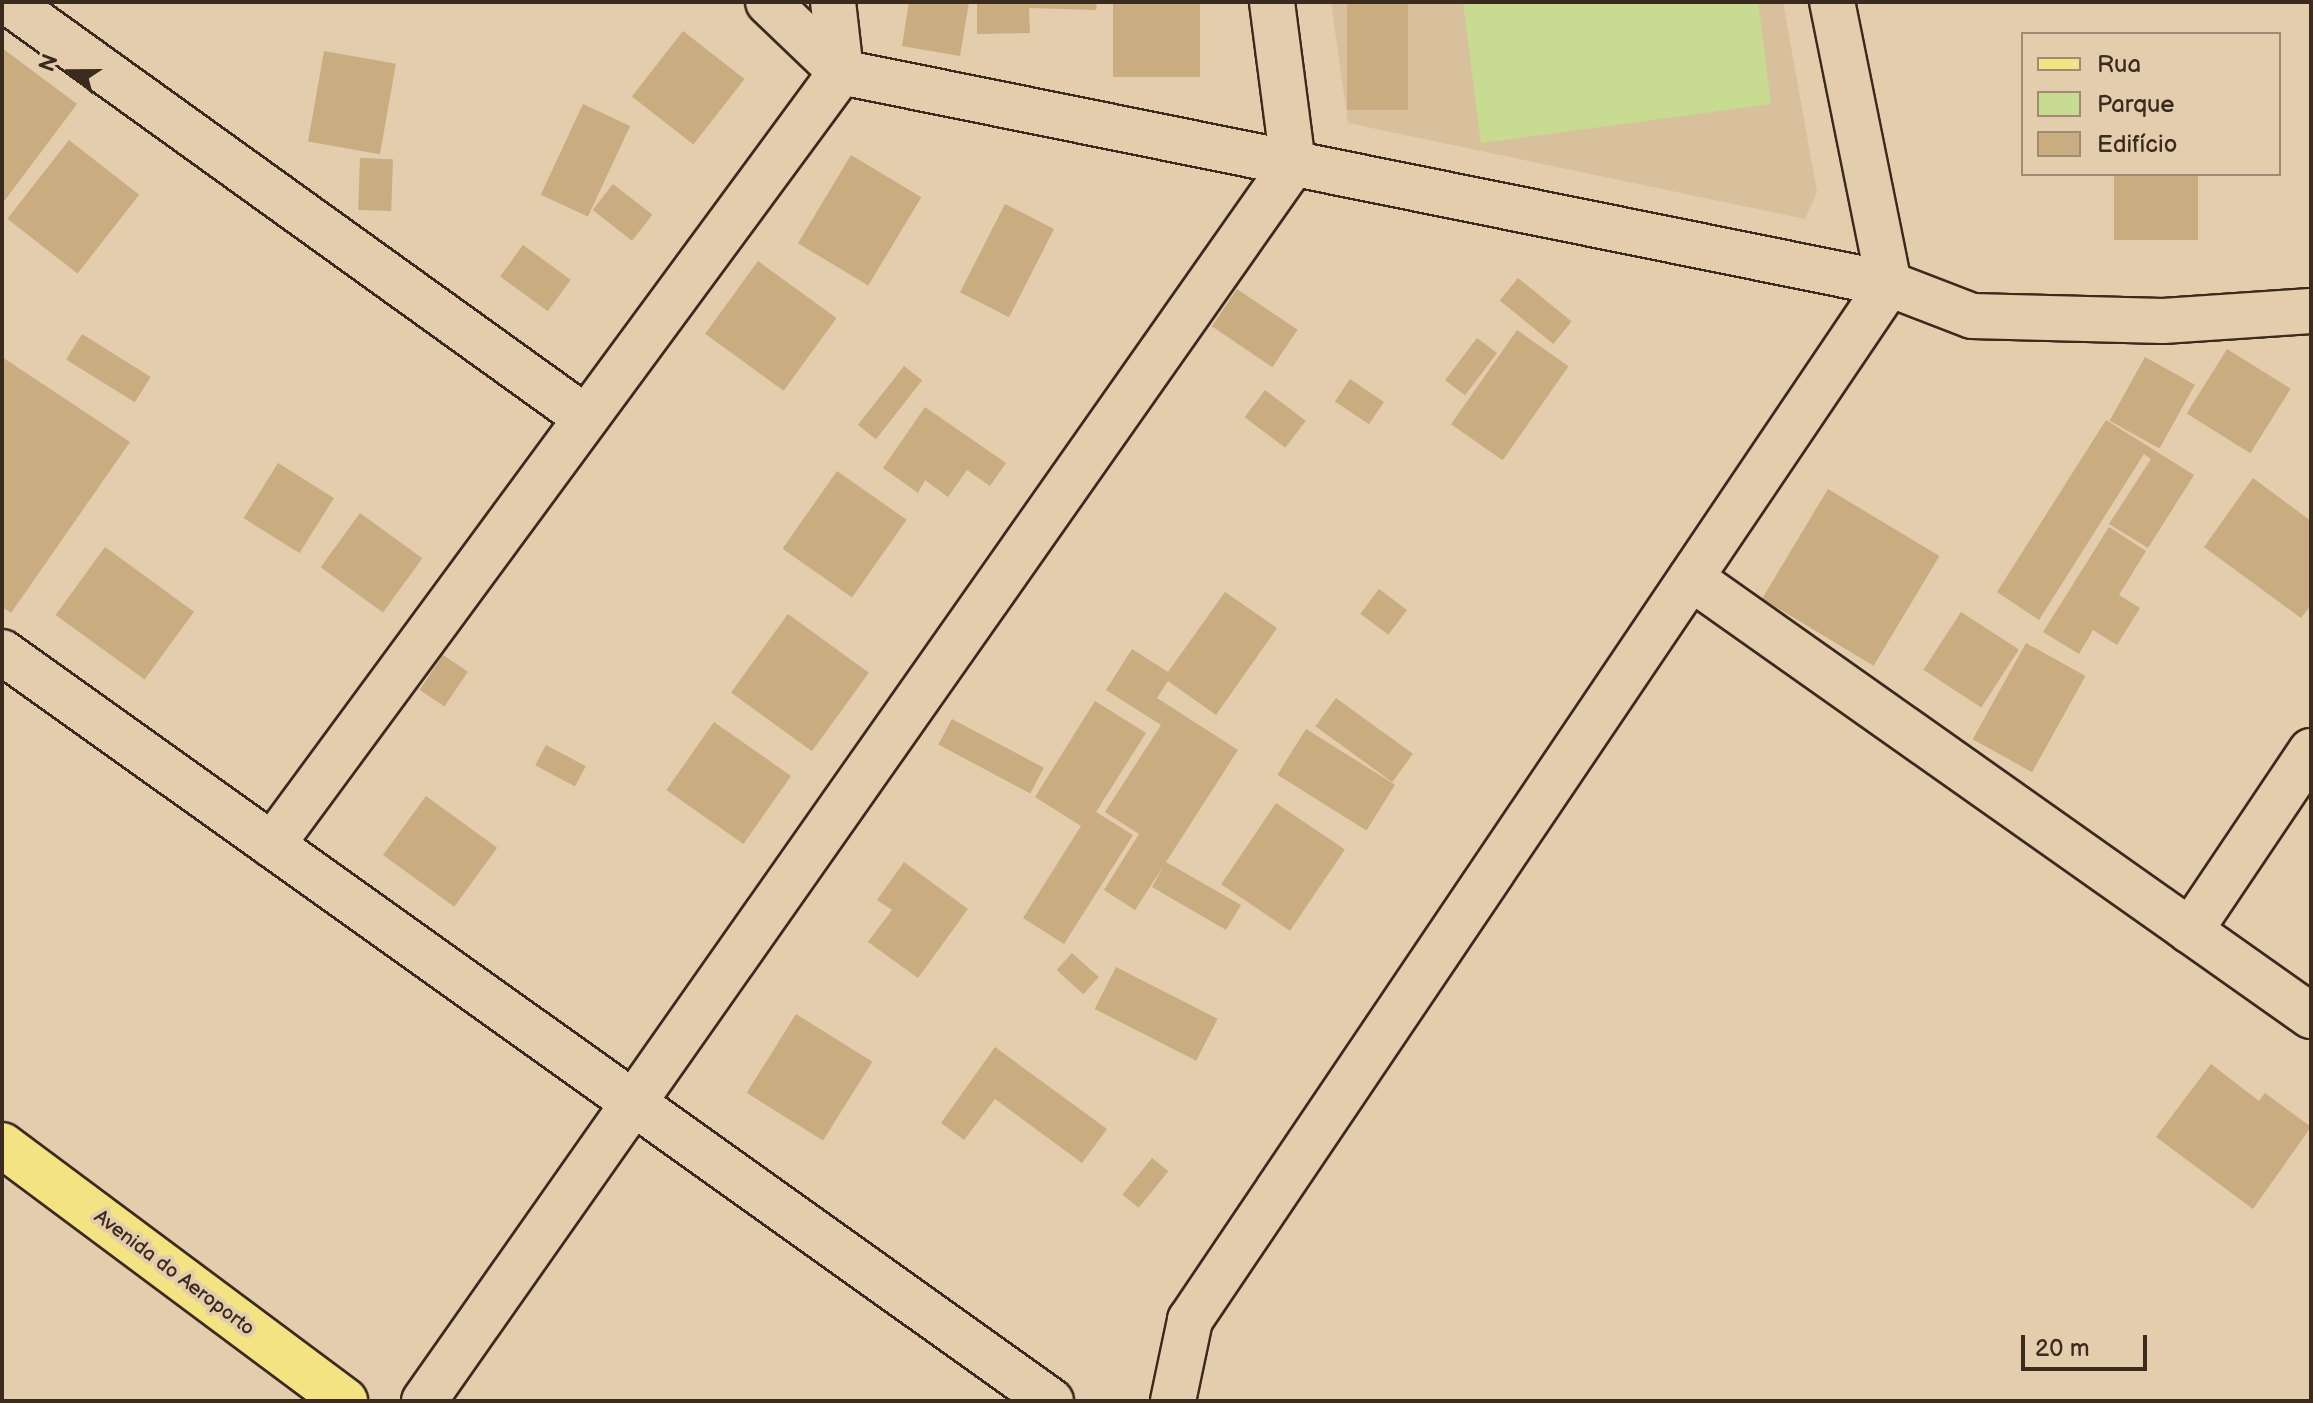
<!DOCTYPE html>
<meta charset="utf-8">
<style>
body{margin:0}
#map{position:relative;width:2313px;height:1403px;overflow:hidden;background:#e3cdad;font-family:"Balsamiq Sans",sans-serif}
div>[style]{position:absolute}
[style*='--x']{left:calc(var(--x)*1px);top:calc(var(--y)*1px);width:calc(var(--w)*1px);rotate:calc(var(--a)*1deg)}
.built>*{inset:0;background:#d8c09d}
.green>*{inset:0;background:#c7dc91}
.building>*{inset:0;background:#c9ac80;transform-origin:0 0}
.roads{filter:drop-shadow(2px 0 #3b2a1e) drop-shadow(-2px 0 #3b2a1e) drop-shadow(0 2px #3b2a1e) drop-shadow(0 -2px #3b2a1e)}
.minor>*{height:44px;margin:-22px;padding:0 22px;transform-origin:22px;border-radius:22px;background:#e3cdad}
.major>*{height:44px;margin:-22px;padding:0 22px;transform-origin:22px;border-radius:22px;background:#f4e382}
span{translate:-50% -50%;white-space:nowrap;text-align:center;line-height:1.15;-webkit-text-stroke:8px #e3cdad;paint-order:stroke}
.street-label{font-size:20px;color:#3b2a1e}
.frame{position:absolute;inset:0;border:4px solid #3b2a1e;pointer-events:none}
.legend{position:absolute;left:2021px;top:32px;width:260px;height:144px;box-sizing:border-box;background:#e3cdad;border:2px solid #a08c74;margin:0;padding:10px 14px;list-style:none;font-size:24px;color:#3b2a1e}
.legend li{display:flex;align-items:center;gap:16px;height:40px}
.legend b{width:40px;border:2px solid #a08c74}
.north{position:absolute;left:32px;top:32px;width:80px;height:80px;-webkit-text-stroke:6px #e3cdad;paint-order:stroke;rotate:291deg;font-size:22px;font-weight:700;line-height:32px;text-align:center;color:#3b2a1e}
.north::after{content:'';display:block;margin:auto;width:28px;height:36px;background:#3b2a1e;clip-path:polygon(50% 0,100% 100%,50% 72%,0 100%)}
.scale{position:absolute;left:2021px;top:1335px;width:126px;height:36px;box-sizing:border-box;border:4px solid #3b2a1e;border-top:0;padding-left:10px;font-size:24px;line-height:28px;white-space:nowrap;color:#3b2a1e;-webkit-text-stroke:6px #e3cdad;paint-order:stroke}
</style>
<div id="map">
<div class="built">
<i style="clip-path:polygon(1331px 2px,1783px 2px,1817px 192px,1805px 219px,1348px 123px)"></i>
</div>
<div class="green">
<i style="clip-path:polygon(1463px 2px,1758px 2px,1771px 104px,1481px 143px)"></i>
</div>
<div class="building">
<i style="clip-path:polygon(909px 2px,969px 2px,960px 56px,902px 46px)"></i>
<i style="clip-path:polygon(977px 2px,1097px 2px,1096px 10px,1029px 8px,1030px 33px,977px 34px)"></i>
<i style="left:1113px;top:2px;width:87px;height:75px"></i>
<i style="left:1347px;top:2px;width:61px;height:108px"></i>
<i style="left:683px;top:31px;width:78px;height:83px;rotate:38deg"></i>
<i style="clip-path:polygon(2px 48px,77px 104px,2px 204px)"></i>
<i style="left:324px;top:51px;width:73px;height:92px;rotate:10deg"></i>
<i style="left:583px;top:104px;width:52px;height:100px;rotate:25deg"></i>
<i style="left:69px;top:140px;width:89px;height:100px;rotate:38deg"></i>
<i style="left:851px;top:155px;width:82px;height:103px;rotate:31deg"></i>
<i style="left:360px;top:158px;width:33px;height:52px;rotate:2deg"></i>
<i style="left:2114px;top:174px;width:84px;height:66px"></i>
<i style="left:613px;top:184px;width:50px;height:33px;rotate:38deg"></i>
<i style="left:1005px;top:204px;width:55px;height:99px;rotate:27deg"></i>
<i style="left:523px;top:245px;width:59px;height:39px;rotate:36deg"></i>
<i style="left:758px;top:261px;width:97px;height:90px;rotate:36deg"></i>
<i style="left:1518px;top:278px;width:69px;height:29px;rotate:39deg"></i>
<i style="left:1237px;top:289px;width:73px;height:45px;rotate:34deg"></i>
<i style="left:1517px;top:330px;width:63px;height:115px;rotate:35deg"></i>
<i style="left:82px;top:334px;width:81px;height:30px;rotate:32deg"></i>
<i style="left:1477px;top:338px;width:25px;height:53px;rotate:37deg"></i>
<i style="left:2227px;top:349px;width:75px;height:76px;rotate:32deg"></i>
<i style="clip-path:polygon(2px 357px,130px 442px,11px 613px,2px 607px)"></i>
<i style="left:2145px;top:357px;width:57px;height:73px;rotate:29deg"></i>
<i style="left:904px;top:366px;width:23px;height:75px;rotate:38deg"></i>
<i style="left:1350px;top:379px;width:41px;height:27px;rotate:34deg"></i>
<i style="left:1265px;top:390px;width:51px;height:34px;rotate:37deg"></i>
<i style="clip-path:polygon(925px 407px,1006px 463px,990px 486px,967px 470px,948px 497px,925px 480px,918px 493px,883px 468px)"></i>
<i style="clip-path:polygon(2106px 420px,2194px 475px,2148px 548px,2109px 524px,2151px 459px,2144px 454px,2039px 620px,1997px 592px)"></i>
<i style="left:278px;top:463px;width:66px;height:65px;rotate:32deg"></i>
<i style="left:837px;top:471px;width:85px;height:95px;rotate:35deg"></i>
<i style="clip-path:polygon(2253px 478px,2311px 521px,2311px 605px,2301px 618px,2204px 547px)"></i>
<i style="left:1828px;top:489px;width:130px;height:128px;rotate:31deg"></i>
<i style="left:360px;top:513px;width:77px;height:67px;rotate:36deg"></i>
<i style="clip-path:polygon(2109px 527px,2146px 551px,2119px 595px,2140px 608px,2117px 645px,2093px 630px,2079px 654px,2043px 632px)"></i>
<i style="left:105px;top:547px;width:110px;height:84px;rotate:36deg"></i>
<i style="left:1379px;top:589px;width:35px;height:31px;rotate:37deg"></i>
<i style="clip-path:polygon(1225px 592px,1277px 628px,1216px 715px,1168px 681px,1157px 698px,1238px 750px,1166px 862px,1241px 905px,1226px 930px,1152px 887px,1164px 865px,1135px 910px,1104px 890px,1139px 834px,1105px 812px,1161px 725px,1106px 690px,1132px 649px,1168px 672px)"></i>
<i style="left:1961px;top:612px;width:69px;height:69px;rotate:33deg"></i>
<i style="left:788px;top:614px;width:100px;height:97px;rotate:36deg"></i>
<i style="left:2026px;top:643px;width:68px;height:110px;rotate:29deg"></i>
<i style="left:443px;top:655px;width:30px;height:42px;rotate:34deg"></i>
<i style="left:1336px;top:698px;width:95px;height:35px;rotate:36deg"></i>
<i style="clip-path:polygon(1095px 701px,1146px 733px,1096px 812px,1133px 835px,1064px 944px,1023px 918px,1081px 826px,1035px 797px)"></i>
<i style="left:952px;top:719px;width:104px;height:29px;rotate:28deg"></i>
<i style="left:714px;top:722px;width:94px;height:83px;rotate:35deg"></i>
<i style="left:1306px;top:729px;width:105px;height:54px;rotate:32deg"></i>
<i style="left:546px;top:745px;width:45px;height:23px;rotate:28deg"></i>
<i style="left:426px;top:796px;width:88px;height:73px;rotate:36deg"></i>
<i style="left:1276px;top:803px;width:83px;height:98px;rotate:34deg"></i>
<i style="clip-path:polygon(904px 862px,968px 909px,918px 978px,868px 942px,892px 910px,877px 900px)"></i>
<i style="left:1072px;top:953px;width:36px;height:23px;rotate:42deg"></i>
<i style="left:1116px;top:967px;width:114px;height:47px;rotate:27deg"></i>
<i style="left:796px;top:1014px;width:90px;height:93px;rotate:32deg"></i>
<i style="clip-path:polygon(995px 1047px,1107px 1129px,1082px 1163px,995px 1099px,964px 1140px,941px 1123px)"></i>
<i style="clip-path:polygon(2211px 1064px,2259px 1101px,2265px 1093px,2311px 1127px,2253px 1209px,2156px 1137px)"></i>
<i style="left:1152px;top:1158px;width:21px;height:47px;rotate:39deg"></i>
</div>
<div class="roads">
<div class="minor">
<i style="--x:8;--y:2;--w:712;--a:35.74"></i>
<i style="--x:768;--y:2;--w:101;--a:43.8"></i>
<i style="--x:841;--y:72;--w:1069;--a:11.44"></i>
<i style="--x:1889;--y:284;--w:89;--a:21.1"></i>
<i style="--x:1972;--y:316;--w:191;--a:1.5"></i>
<i style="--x:2163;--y:321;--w:148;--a:-3.9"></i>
<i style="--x:1691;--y:578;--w:759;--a:35.24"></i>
<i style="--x:2;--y:652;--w:1289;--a:35.53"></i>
<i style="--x:272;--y:845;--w:960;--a:-53.64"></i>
<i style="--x:841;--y:72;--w:70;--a:-96.5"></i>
<i style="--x:2190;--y:931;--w:217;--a:-56.1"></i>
<i style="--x:424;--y:1401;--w:1512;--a:-54.91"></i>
<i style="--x:1293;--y:164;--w:163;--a:-97.4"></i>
<i style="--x:1173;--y:1401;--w:83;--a:-78.1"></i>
<i style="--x:1190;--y:1320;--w:1250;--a:-55.99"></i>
<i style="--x:1889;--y:284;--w:288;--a:-101.4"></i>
</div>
<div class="major">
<i style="--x:2;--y:1145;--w:428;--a:36.7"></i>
</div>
</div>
<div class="street-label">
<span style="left:174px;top:1273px;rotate:37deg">Avenida do Aeroporto</span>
</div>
<div class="frame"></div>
<ul class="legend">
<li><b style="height:10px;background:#f4e382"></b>Rua</li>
<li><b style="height:22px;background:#c7dc91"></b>Parque</li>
<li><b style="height:22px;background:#c9ac80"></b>Edifício</li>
</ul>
<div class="north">N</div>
<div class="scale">20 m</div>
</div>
